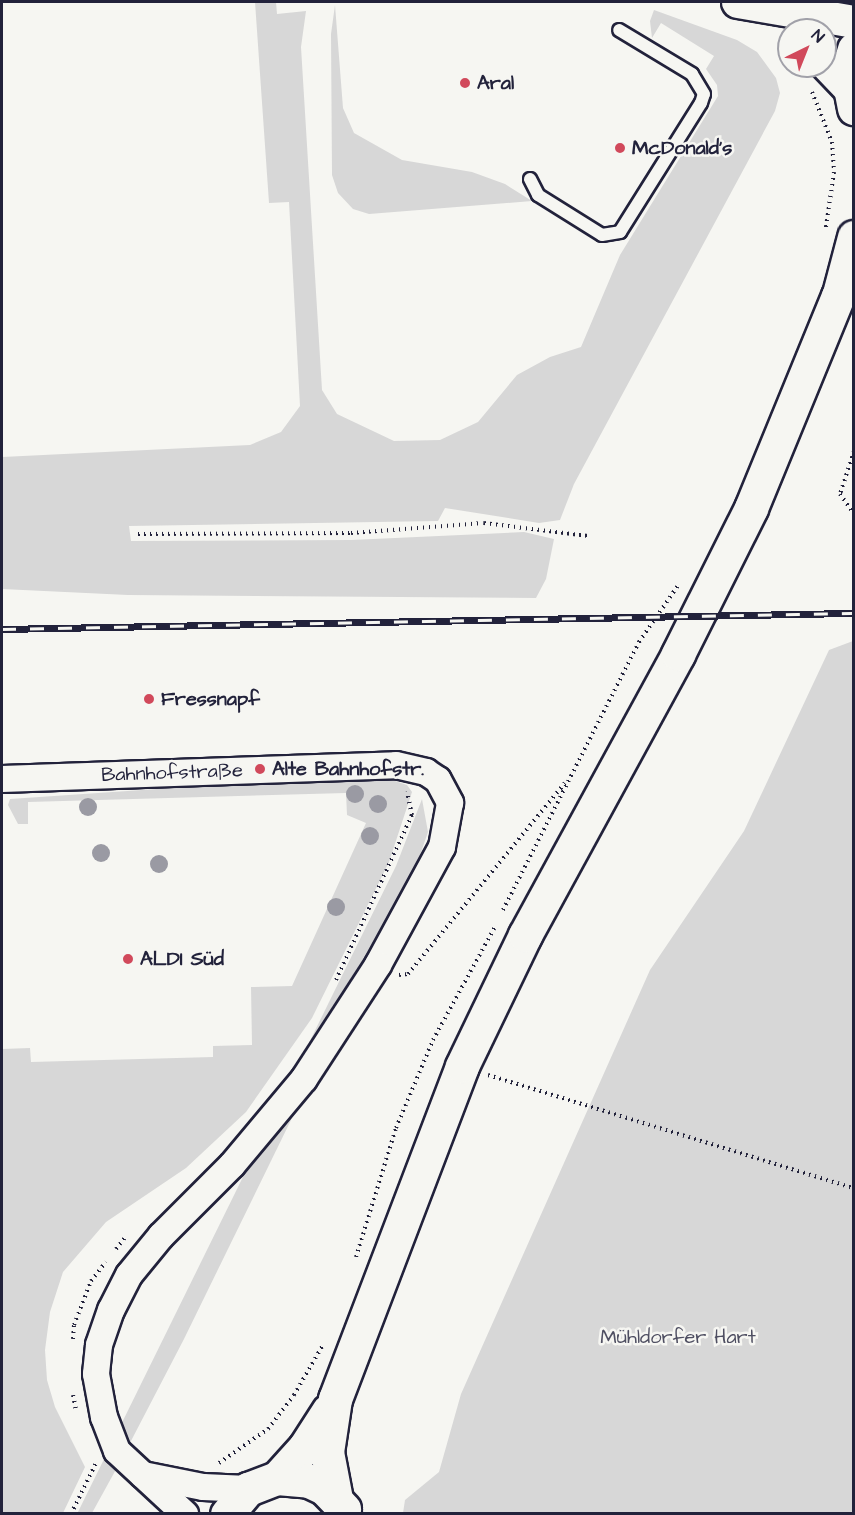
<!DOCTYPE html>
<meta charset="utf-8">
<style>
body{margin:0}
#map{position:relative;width:855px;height:1515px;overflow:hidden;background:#f6f6f2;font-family:"Architects Daughter",sans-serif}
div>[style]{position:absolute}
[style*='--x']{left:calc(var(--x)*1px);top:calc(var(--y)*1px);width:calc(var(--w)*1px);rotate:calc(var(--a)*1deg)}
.green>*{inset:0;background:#d7d7d7}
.path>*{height:4px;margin-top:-2px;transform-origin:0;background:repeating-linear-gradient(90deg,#22223b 0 1.5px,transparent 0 6px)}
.roads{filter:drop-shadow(2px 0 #22223b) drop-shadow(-2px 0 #22223b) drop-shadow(0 2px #22223b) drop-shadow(0 -2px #22223b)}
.service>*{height:12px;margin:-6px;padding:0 6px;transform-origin:6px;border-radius:6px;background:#f6f6f2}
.minor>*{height:26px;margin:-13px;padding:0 13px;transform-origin:13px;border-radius:13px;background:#f6f6f2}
.tertiary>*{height:32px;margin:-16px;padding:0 16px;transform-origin:16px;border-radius:16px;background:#f6f6f2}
.secondary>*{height:33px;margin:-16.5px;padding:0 16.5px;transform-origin:16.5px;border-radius:16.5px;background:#f6f6f2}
.rail>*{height:7px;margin-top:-3.5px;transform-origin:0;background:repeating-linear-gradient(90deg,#f6f6f2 0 14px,#22223b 0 28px);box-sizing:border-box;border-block:2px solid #22223b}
.trees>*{width:18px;height:18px;margin:-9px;border-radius:50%;background:#9a9aa3}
.dots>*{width:16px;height:16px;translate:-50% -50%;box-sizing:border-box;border:3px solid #f6f6f2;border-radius:50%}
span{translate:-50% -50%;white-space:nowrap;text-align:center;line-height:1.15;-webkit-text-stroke:5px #f6f6f2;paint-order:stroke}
.poi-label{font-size:20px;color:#22223b;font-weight:700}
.left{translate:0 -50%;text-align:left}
.street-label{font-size:20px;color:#22223b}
.park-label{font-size:20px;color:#4f4f62}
.frame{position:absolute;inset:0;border:3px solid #22223b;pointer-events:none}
.north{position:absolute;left:777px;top:18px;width:60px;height:60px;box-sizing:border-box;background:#f6f6f2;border:2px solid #a1a1a9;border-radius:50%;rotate:43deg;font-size:16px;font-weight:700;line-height:24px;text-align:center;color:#22223b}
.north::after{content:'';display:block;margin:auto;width:21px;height:27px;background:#d1495b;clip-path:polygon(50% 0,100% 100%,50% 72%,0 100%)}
</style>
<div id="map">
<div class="green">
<i style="clip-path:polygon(255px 2px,276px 2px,277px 14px,306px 11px,301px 47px,322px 390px,337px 414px,394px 441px,440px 440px,478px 422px,517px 375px,550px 357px,581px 347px,620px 255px,718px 96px,717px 85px,706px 69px,714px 56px,661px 23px,652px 38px,650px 21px,654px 10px,737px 40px,757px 52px,776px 78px,780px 93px,775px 111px,574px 484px,560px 520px,539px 523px,445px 508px,438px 521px,129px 526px,131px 541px,351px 540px,524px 532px,554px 539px,546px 579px,536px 598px,128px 595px,2px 589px,2px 457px,250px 445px,281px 432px,300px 406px,289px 202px,269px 203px)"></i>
<i style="clip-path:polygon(335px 5px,343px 108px,354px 133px,402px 160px,472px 172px,505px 184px,532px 201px,369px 214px,353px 209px,338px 193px,332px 175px,331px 34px)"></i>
<i style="clip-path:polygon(853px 641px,853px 1513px,403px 1513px,405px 1500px,439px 1472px,461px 1394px,650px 970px,744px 831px,829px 650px)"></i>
<i style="clip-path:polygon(349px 776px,386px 778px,407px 785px,412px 792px,389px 862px,312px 1018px,246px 1112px,186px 1168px,106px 1222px,63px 1272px,50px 1312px,45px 1350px,47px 1380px,55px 1407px,85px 1467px,63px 1513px,2px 1513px,2px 1049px,30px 1048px,31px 1062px,213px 1057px,213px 1046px,252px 1045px,251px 987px,292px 986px,366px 823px,347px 815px,346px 793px,28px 802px,28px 824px,18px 824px,8px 805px,10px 799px)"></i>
<i style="clip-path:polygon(422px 799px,428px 832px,419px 858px,184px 1339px,119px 1464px,92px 1513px,77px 1514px,396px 866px)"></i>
</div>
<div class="path">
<i style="--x:812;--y:92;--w:54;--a:68.2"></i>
<i style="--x:832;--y:142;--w:30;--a:86"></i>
<i style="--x:834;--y:172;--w:56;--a:98.3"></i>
<i style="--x:854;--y:451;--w:45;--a:108"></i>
<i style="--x:840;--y:494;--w:24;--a:55"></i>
<i style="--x:138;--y:534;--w:213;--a:-0.3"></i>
<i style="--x:351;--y:533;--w:133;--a:-4.3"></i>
<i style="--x:484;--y:523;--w:105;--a:7.1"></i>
<i style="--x:503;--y:910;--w:301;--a:-63.1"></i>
<i style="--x:639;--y:642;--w:70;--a:-55.4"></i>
<i style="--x:399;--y:975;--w:9;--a:-6"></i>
<i style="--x:408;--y:974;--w:247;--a:-50.6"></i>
<i style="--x:336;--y:980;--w:182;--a:-65.3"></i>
<i style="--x:412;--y:815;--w:24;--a:-102"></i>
<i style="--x:488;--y:1075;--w:383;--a:17.2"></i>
<i style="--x:116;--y:1249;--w:16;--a:-52"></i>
<i style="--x:356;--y:1257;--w:135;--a:-72.8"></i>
<i style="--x:396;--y:1128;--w:95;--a:-67.2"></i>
<i style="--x:433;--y:1040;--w:131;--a:-61.3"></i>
<i style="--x:73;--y:1339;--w:14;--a:-86"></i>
<i style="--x:74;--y:1325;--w:47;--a:-68.9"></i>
<i style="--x:91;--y:1281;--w:24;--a:-52"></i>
<i style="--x:73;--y:1395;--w:15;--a:79"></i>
<i style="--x:219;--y:1463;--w:60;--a:-34.8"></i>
<i style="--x:268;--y:1429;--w:43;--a:-52.6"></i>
<i style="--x:294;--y:1395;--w:58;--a:-59.9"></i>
<i style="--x:71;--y:1514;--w:57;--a:-63.9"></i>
</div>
<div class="roads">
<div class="service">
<i style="--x:530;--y:179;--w:18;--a:63"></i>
<i style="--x:538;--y:195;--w:75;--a:32"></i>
<i style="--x:602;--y:235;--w:18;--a:-9"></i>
<i style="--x:620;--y:232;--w:152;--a:-57.9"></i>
<i style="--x:701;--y:103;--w:9;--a:-72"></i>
<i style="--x:704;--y:94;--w:23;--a:-121"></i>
<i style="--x:692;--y:74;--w:85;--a:-148.9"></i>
</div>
<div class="minor">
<i style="--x:2;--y:779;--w:394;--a:-2"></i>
<i style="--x:396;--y:765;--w:31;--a:13"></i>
<i style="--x:426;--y:772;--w:14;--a:34"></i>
<i style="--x:438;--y:780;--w:26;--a:62"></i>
<i style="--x:450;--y:803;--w:45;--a:100.3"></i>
<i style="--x:442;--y:847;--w:134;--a:118.5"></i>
<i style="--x:378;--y:965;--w:136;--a:123"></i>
<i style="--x:304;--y:1079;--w:112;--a:129.9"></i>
<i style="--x:232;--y:1165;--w:100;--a:135"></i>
<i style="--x:161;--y:1236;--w:50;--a:129.4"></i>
<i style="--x:129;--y:1275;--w:39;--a:117"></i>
<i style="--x:111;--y:1310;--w:37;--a:109"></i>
<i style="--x:99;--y:1345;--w:29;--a:96"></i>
<i style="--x:96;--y:1374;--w:44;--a:79.5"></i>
<i style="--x:104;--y:1417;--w:36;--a:69"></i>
<i style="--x:117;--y:1451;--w:93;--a:42.8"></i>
<i style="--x:143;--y:1475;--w:61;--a:11.3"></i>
<i style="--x:203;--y:1487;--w:45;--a:2.5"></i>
</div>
<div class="tertiary">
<i style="--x:738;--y:2;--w:118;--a:9.8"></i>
<i style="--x:825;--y:63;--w:32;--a:46"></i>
</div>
<div class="secondary">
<i style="--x:854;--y:49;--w:24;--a:107"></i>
<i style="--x:847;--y:72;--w:37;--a:79"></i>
<i style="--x:840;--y:290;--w:55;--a:-75.2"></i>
<i style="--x:277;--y:1478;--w:42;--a:-47.9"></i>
<i style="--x:305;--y:1447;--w:43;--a:-57.4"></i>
<i style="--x:336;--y:1499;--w:48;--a:-100.8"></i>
<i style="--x:327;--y:1452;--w:54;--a:-81.4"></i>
<i style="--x:335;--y:1399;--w:356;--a:-69.1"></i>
<i style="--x:462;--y:1066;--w:145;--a:-64.3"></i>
<i style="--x:525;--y:935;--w:320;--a:-61.4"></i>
<i style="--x:678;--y:654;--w:163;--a:-63.4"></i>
<i style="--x:751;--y:508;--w:229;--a:-67.7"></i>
<i style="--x:838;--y:296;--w:31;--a:-59"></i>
<i style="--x:227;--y:1514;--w:33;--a:-50"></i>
<i style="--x:248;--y:1489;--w:31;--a:-21"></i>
<i style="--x:277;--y:1478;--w:32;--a:5"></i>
<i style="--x:309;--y:1481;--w:17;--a:25"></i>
<i style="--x:324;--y:1488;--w:29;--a:46"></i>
</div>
</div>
<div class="rail">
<i style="--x:2;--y:629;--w:852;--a:-1.08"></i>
</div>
<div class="trees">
<i style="left:355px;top:794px"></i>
<i style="left:378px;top:804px"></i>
<i style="left:88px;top:807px"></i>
<i style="left:370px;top:836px"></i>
<i style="left:101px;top:853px"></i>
<i style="left:159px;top:864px"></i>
<i style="left:336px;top:907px"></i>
</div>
<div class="dots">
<i style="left:465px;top:83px;background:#d1495b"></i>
<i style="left:620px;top:148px;background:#d1495b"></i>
<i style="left:149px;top:699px;background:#d1495b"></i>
<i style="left:260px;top:769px;background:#d1495b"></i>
<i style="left:128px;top:959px;background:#d1495b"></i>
</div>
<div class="poi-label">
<span class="left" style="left:477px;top:83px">Aral</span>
<span class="left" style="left:632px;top:148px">McDonald's</span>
<span class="left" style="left:161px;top:699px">Fressnapf</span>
<span class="left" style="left:272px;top:769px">Alte Bahnhofstr.</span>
<span class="left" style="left:140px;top:959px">ALDI Süd</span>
</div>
<div class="street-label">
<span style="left:172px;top:773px;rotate:-2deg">Bahnhofstraße</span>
</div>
<div class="park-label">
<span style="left:678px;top:1337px">Mühldorfer Hart</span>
</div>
<div class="frame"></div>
<div class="north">N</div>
</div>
